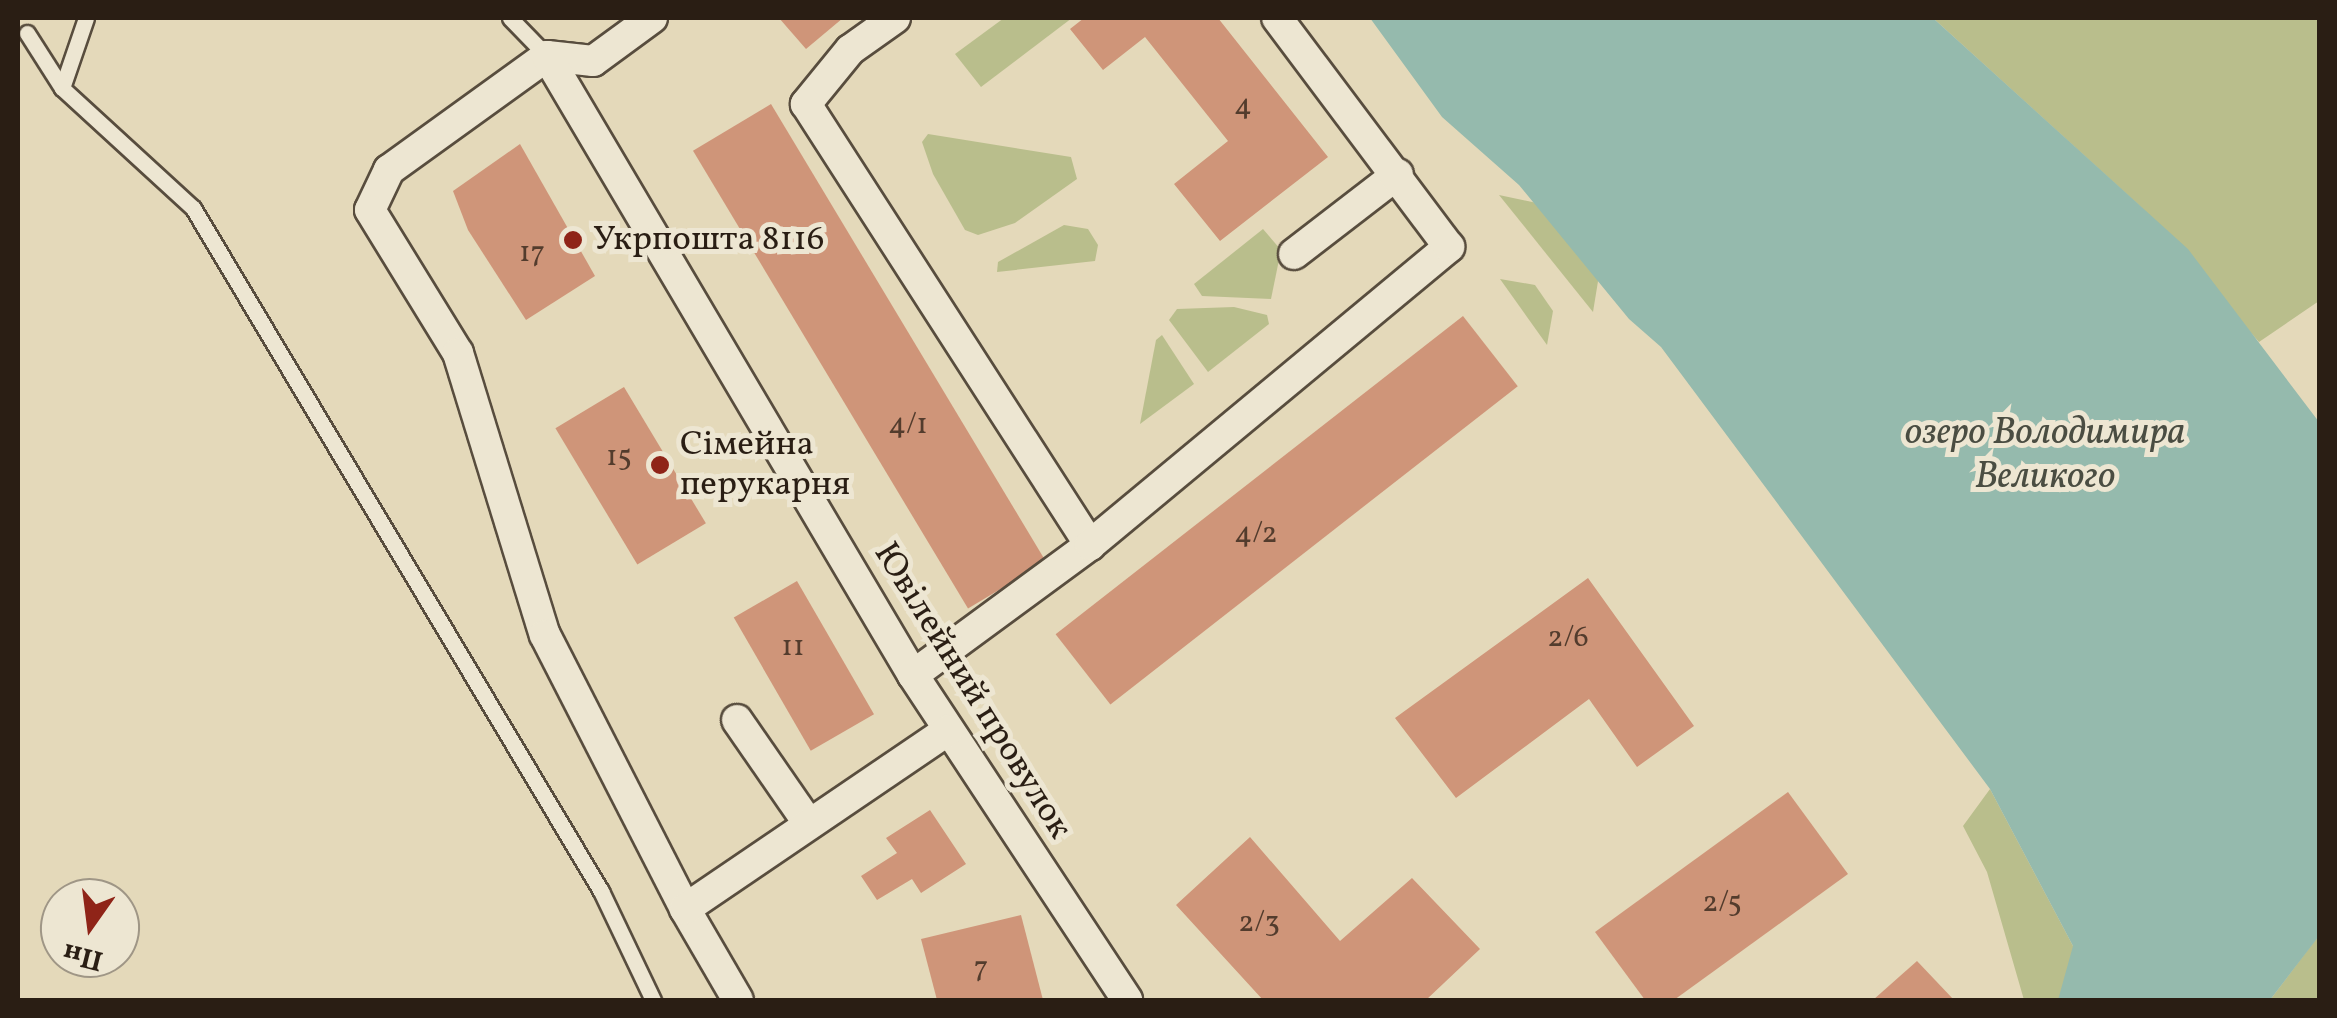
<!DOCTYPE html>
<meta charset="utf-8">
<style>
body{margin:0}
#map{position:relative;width:2337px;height:1018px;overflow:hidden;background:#e4d9ba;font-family:Vollkorn,serif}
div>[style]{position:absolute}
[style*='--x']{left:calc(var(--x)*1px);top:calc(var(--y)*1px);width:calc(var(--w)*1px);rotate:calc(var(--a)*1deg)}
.green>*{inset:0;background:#b9be8c}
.water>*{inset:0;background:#95baad}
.building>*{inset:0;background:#cf9579;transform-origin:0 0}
.roads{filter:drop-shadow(2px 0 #584d3e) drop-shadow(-2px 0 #584d3e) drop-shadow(0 2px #584d3e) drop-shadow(0 -2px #584d3e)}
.service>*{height:15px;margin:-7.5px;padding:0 7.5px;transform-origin:7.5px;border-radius:7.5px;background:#ede6d2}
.minor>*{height:30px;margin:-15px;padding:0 15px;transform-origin:15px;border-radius:15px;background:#ede6d2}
.dots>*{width:28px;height:28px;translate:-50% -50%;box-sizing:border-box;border:5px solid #ede6d2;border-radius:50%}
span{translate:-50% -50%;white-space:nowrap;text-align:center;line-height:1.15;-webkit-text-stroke:10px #ede6d2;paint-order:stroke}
.number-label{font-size:30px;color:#533c2d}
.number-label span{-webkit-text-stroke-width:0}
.poi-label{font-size:35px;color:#2a1e14}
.left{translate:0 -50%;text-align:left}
.street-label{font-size:35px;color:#2a1e14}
.water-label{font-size:38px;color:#4a4d42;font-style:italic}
.frame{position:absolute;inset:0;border:20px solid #2a1e14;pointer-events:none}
.north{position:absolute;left:40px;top:878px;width:100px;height:100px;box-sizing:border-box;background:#ede6d2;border:2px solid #9f9686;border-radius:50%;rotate:194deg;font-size:28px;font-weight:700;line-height:40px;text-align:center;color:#2a1e14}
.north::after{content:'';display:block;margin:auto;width:35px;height:45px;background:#8f2418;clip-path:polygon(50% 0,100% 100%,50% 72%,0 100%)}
</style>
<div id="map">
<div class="green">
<i style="clip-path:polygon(1004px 18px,1072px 18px,981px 87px,955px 54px)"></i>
<i style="clip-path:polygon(1933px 18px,2319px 18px,2319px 301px,2259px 342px,2141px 207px)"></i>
<i style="clip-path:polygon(928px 134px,1071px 157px,1077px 179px,1015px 223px,978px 235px,965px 230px,933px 174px,922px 142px)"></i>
<i style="clip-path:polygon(1499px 195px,1551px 206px,1600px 269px,1593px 312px)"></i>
<i style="clip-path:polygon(1064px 225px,1088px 229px,1098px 245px,1095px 261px,997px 272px,998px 262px)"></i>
<i style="clip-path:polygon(1263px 229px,1281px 250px,1271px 299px,1202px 296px,1194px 284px)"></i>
<i style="clip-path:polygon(1500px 279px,1535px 285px,1553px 311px,1547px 345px)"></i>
<i style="clip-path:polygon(1234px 307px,1267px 315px,1269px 324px,1208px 372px,1169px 320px,1177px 309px)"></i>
<i style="clip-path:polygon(1162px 335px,1194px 384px,1140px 424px,1156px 340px)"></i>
<i style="clip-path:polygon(1990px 789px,2073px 946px,2074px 1000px,2024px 1000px,1987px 872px,1963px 826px)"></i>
<i style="clip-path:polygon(2319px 936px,2319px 1000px,2270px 1000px,2313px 943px)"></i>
</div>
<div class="water">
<i style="clip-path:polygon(1370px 18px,1933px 18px,2188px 249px,2319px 422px,2319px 936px,2270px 1000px,2058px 1000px,2073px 946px,1990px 789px,1661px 347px,1629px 319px,1519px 185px,1442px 117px)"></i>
</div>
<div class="building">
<i style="clip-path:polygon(779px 18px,843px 18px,806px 49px)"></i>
<i style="clip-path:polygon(1084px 18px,1218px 18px,1328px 157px,1220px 241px,1174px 184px,1228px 141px,1145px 37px,1103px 70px,1070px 29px)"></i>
<i style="left:771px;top:104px;width:534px;height:91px;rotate:59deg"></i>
<i style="clip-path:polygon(520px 144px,595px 276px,526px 320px,468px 230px,453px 191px)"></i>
<i style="left:1463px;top:316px;width:89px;height:517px;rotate:52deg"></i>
<i style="left:624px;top:387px;width:159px;height:80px;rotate:59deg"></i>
<i style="clip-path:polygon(1588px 578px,1694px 726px,1637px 767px,1589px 699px,1456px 798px,1395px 718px)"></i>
<i style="left:797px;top:581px;width:154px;height:73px;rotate:60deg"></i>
<i style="clip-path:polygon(1788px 792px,1848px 874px,1674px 1000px,1645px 1000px,1595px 932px)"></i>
<i style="clip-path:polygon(930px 810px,966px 864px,921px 893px,912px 879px,877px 900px,861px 876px,897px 853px,886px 838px)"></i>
<i style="clip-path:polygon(1250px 837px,1340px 941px,1412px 878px,1480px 949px,1426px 1000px,1263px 1000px,1176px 905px)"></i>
<i style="clip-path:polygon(1021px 915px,1043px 1000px,937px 1000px,921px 939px)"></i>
<i style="clip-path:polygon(1917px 961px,1954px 1000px,1873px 1000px)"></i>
</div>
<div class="roads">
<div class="service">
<i style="--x:510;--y:18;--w:53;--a:45.8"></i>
<i style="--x:27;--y:33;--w:65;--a:57.5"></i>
<i style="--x:62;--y:88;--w:178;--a:42.5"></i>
<i style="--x:193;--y:208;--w:796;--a:59.15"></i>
<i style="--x:601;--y:891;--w:121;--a:64.5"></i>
<i style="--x:62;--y:88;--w:74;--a:-71.1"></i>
</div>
<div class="minor">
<i style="--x:652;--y:18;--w:73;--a:143.9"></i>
<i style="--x:593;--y:61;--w:46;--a:-173.8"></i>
<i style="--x:547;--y:56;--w:195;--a:144.2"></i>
<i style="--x:389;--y:170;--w:44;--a:115.4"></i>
<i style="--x:370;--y:210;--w:168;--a:58.4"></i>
<i style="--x:458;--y:353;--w:295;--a:72.9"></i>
<i style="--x:545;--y:635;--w:308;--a:62.9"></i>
<i style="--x:895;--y:18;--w:55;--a:144.6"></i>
<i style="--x:850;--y:50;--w:70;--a:129.2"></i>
<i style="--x:806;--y:104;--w:525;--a:57.22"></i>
<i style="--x:547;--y:56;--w:719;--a:59.41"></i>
<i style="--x:913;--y:675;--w:389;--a:56.6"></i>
<i style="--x:1294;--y:254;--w:131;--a:-37.6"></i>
<i style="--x:913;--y:675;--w:220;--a:-36.3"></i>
<i style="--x:1090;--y:545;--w:467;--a:-39.7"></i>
<i style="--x:1449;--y:247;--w:286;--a:-126.9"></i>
<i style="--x:737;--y:720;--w:126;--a:55.3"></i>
<i style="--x:738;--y:1000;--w:105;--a:-120.2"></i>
<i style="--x:685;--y:909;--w:318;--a:-34.2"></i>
</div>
</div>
<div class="dots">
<i style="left:573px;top:240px;background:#8f2418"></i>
<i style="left:660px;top:465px;background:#8f2418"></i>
</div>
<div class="number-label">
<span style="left:1243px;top:106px">4</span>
<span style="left:532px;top:253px">17</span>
<span style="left:908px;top:425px">4/1</span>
<span style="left:619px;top:457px">15</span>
<span style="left:1256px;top:534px">4/2</span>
<span style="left:1568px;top:638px">2/6</span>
<span style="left:793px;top:647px">11</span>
<span style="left:1722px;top:903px">2/5</span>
<span style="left:1259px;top:923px">2/3</span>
<span style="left:981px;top:968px">7</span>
</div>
<div class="poi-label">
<span class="left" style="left:593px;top:240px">Укрпошта 8116</span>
<span class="left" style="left:680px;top:465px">Сімейна<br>перукарня</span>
</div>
<div class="street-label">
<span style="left:972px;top:691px;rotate:58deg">Ювілейний провулок</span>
</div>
<div class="water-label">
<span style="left:2045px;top:456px">озеро Володимира<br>Великого</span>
</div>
<div class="frame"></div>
<div class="north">Пн</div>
</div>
